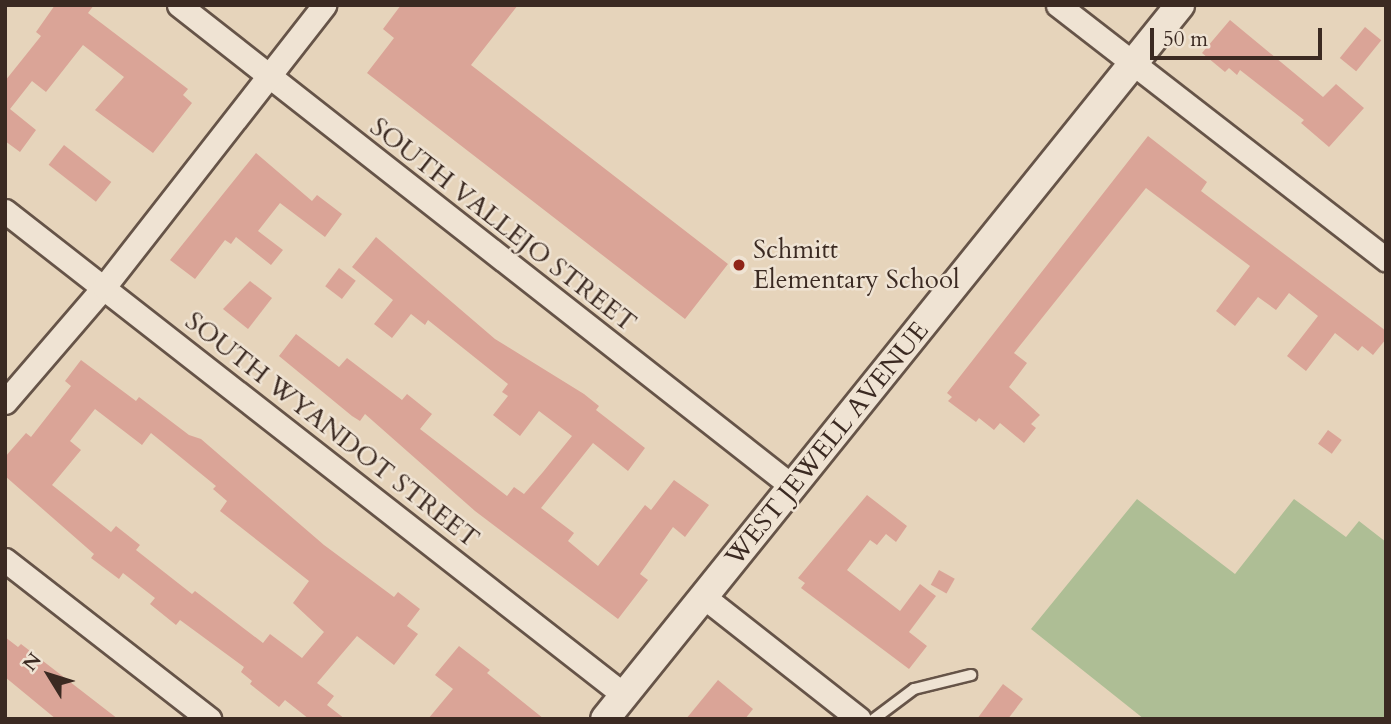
<!DOCTYPE html>
<style>
body{margin:0}
#map{position:relative;width:1391px;height:724px;overflow:hidden;background:#e6d4bb;font-family:Cardo,serif}
div>[style]{position:absolute}
[style*='--x']{left:calc(var(--x)*1px);top:calc(var(--y)*1px);width:calc(var(--w)*1px);rotate:calc(var(--a)*1deg)}
.green>*{inset:0;background:#aebe95}
.building>*{inset:0;background:#daa497;transform-origin:0 0}
.roads{filter:drop-shadow(2px 0 #665448) drop-shadow(-2px 0 #665448) drop-shadow(0 2px #665448) drop-shadow(0 -2px #665448)}
.service>*{height:10px;margin:-5px;padding:0 5px;transform-origin:5px;border-radius:5px;background:#efe3d3}
.minor>*{height:23px;margin:-11.5px;padding:0 11.5px;transform-origin:11.5px;border-radius:11.5px;background:#efe3d3}
.tertiary>*{height:28px;margin:-14px;padding:0 14px;transform-origin:14px;border-radius:14px;background:#efe3d3}
.dots>*{width:19px;height:19px;translate:-50% -50%;box-sizing:border-box;border:4px solid #efe3d3;border-radius:50%}
span{translate:-50% -50%;white-space:nowrap;text-align:center;line-height:1.15;-webkit-text-stroke:5px #efe3d3;paint-order:stroke}
.street-label{font-size:26px;color:#3b2a22}
.poi-label{font-size:26px;color:#3b2a22}
.left{translate:0 -50%;text-align:left}
.frame{position:absolute;inset:0;border:7px solid #3b2a22;pointer-events:none}
.north{position:absolute;left:14px;top:640px;width:70px;height:70px;-webkit-text-stroke:5px #efe3d3;paint-order:stroke;rotate:308deg;font-size:19px;font-weight:700;line-height:28px;text-align:center;color:#3b2a22}
.north::after{content:'';display:block;margin:auto;width:24px;height:32px;background:#3b2a22;clip-path:polygon(50% 0,100% 100%,50% 72%,0 100%)}
.scale{position:absolute;left:1150px;top:28px;width:172px;height:32px;box-sizing:border-box;border:4px solid #3b2a22;border-top:0;padding-left:9px;font-size:21px;line-height:24px;white-space:nowrap;color:#3b2a22;-webkit-text-stroke:5px #efe3d3;paint-order:stroke}
</style>
<div id="map">
<div class="green">
<i style="clip-path:polygon(1137px 499px,1235px 574px,1294px 499px,1346px 537px,1359px 521px,1386px 542px,1386px 719px,1144px 719px,1031px 629px)"></i>
</div>
<div class="building">
<i style="clip-path:polygon(55px 5px,94px 5px,88px 13px,188px 89px,183px 95px,192px 103px,153px 153px,95px 110px,124px 77px,83px 45px,46px 92px,32px 81px,10px 109px,36px 130px,20px 152px,5px 141px,5px 81px,41px 36px,36px 32px)"></i>
<i style="clip-path:polygon(401px 5px,518px 5px,471px 65px,728px 264px,685px 319px,367px 73px,394px 38px,383px 29px)"></i>
<i style="clip-path:polygon(1230px 20px,1323px 97px,1336px 84px,1364px 108px,1329px 147px,1301px 123px,1304px 120px,1240px 70px,1237px 75px,1229px 68px,1225px 72px,1202px 53px)"></i>
<i style="left:1365px;top:27px;width:21px;height:40px;rotate:39deg"></i>
<i style="clip-path:polygon(1148px 136px,1207px 182px,1201px 191px,1386px 331px,1386px 339px,1373px 355px,1362px 346px,1358px 351px,1335px 333px,1306px 371px,1287px 356px,1318px 316px,1289px 293px,1276px 310px,1258px 297px,1235px 326px,1216px 311px,1250px 266px,1146px 188px,1014px 353px,1027px 363px,1009px 387px,1040px 415px,1031px 424px,1036px 428px,1024px 443px,1000px 423px,994px 430px,979px 418px,976px 422px,948px 401px,952px 397px,947px 393px)"></i>
<i style="left:64px;top:145px;width:60px;height:25px;rotate:38deg"></i>
<i style="clip-path:polygon(256px 153px,312px 201px,317px 195px,342px 214px,325px 237px,280px 203px,258px 231px,283px 250px,271px 265px,236px 237px,231px 244px,225px 240px,195px 279px,170px 260px)"></i>
<i style="clip-path:polygon(376px 237px,495px 339px,584px 394px,599px 406px,596px 410px,645px 448px,628px 471px,593px 443px,541px 508px,574px 533px,568px 541px,598px 566px,645px 505px,651px 510px,674px 480px,709px 505px,685px 537px,673px 527px,640px 574px,648px 580px,618px 619px,475px 511px,365px 414px,360px 421px,352px 416px,279px 356px,296px 334px,339px 367px,347px 358px,402px 400px,407px 394px,432px 414px,420px 429px,507px 496px,514px 487px,524px 494px,543px 472px,572px 436px,539px 411px,520px 436px,493px 415px,508px 396px,502px 392px,508px 384px,428px 320px,425px 325px,411px 314px,392px 338px,374px 324px,393px 300px,352px 267px)"></i>
<i style="left:339px;top:268px;width:21px;height:23px;rotate:37deg"></i>
<i style="clip-path:polygon(250px 281px,272px 298px,248px 329px,223px 309px)"></i>
<i style="clip-path:polygon(evenodd,81px 360px,136px 401px,139px 397px,189px 435px,201px 439px,324px 545px,394px 597px,398px 592px,420px 609px,407px 626px,418px 634px,394px 665px,357px 636px,317px 683px,334px 696px,327px 705px,345px 719px,309px 719px,285px 700px,279px 707px,250px 684px,252px 681px,241px 672px,244px 667px,180px 620px,176px 625px,150px 604px,155px 598px,123px 573px,119px 579px,91px 558px,94px 554px,5px 476px,5px 457px,26px 433px,31px 437px,71px 386px,65px 381px,81px 360px,95px 409px,142px 445px,151px 433px,216px 486px,213px 489px,227px 501px,220px 511px,309px 581px,293px 603px,324px 632px,302px 658px,270px 634px,263px 643px,195px 591px,192px 594px,136px 550px,140px 545px,116px 526px,111px 532px,52px 485px,81px 450px,70px 441px,95px 409px)"></i>
<i style="left:1328px;top:430px;width:17px;height:17px;rotate:36deg"></i>
<i style="clip-path:polygon(867px 495px,907px 526px,896px 542px,886px 534px,877px 545px,870px 540px,847px 570px,900px 611px,920px 584px,936px 596px,909px 632px,927px 646px,909px 669px,801px 588px,805px 583px,798px 578px)"></i>
<i style="left:939px;top:570px;width:18px;height:17px;rotate:29deg"></i>
<i style="clip-path:polygon(5px 637px,18px 647px,21px 644px,118px 719px,56px 719px,5px 677px)"></i>
<i style="clip-path:polygon(459px 646px,490px 670px,487px 673px,544px 719px,428px 719px,453px 689px,435px 675px)"></i>
<i style="clip-path:polygon(718px 680px,753px 709px,745px 719px,686px 719px)"></i>
<i style="clip-path:polygon(1003px 684px,1023px 699px,1008px 719px,977px 719px)"></i>
</div>
<div class="roads">
<div class="service">
<i style="--x:874;--y:719;--w:50;--a:-36.9"></i>
<i style="--x:914;--y:689;--w:59;--a:-13.8"></i>
</div>
<div class="minor">
<i style="--x:179;--y:5;--w:781;--a:38.13"></i>
<i style="--x:1058;--y:5;--w:415;--a:37.8"></i>
<i style="--x:5;--y:211;--w:786;--a:38.02"></i>
<i style="--x:5;--y:402;--w:152;--a:-49.3"></i>
<i style="--x:104;--y:287;--w:358;--a:-52"></i>
<i style="--x:5;--y:560;--w:259;--a:37.9"></i>
<i style="--x:704;--y:597;--w:197;--a:38.2"></i>
</div>
<div class="tertiary">
<i style="--x:605;--y:719;--w:917;--a:-51.15"></i>
</div>
</div>
<div class="dots">
<i style="left:739px;top:265px;background:#8f2418"></i>
</div>
<div class="street-label">
<span style="left:503px;top:225px;rotate:38deg">SOUTH VALLEJO STREET</span>
<span style="left:332px;top:430px;rotate:38deg">SOUTH WYANDOT STREET</span>
<span style="left:827px;top:444px;rotate:-51deg">WEST JEWELL AVENUE</span>
</div>
<div class="poi-label">
<span class="left" style="left:753px;top:265px">Schmitt<br>Elementary School</span>
</div>
<div class="frame"></div>
<div class="north">N</div>
<div class="scale">50 m</div>
</div>
